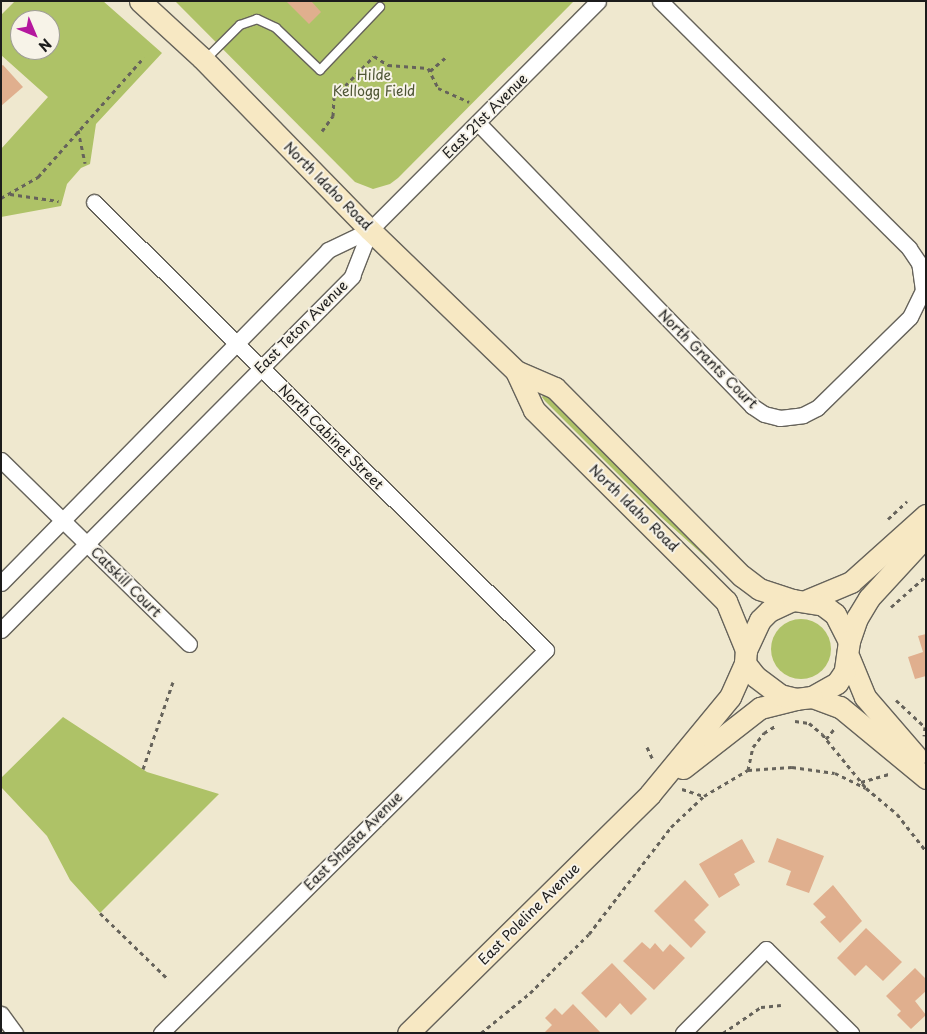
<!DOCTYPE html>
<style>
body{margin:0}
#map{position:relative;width:927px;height:1034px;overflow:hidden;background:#efe8cf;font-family:"Playpen Sans",sans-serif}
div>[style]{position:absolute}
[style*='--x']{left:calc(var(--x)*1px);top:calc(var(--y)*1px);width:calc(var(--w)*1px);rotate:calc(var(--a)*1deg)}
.green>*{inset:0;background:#aec267}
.round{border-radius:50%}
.building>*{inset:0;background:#e0af8e}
.path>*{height:3px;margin-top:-1.5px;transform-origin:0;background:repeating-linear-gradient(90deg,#66635b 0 4px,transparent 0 8px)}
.roads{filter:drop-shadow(1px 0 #66635b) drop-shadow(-1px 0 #66635b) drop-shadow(0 1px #66635b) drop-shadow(0 -1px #66635b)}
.service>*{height:8px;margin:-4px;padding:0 4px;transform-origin:4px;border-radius:4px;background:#fff}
.minor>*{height:15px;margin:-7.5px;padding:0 7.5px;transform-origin:7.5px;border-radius:7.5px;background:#fff}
.secondary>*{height:21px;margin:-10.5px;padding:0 10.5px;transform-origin:10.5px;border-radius:10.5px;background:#f7e8c3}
span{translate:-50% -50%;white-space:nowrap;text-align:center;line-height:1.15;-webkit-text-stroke:4px #f7f3e8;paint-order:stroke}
.park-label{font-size:14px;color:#4f5636}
.street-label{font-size:14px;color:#1c1c1c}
.frame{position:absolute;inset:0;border:2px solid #1c1c1c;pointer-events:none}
.north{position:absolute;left:10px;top:10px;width:50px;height:50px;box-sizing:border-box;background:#f7f3e8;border:1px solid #9f9d96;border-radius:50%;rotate:135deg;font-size:14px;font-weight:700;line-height:20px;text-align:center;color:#1c1c1c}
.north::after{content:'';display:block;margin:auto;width:18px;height:22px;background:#b5179e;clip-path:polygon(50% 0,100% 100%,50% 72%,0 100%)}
</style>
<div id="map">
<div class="green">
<i style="clip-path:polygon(evenodd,15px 1px,103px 1px,162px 53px,96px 124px,90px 164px,81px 168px,67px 184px,61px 206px,1px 217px,1px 149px,48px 97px,1px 55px,1px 15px,15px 1px,20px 20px,50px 20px,50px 50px,20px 50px,20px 20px)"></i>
<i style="clip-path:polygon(175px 1px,574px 1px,398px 178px,390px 184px,373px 189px,355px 182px)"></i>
<i style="clip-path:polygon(547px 391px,723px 567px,720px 570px,661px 517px,545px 401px,542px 397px)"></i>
<i class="round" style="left:771px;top:619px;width:60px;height:60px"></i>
<i style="clip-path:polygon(63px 717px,147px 772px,219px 794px,100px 913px,70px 880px,47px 836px,1px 787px,1px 778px)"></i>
</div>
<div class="building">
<i style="clip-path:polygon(286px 1px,311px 1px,321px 12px,309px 24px)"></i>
<i style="clip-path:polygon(3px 65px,23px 87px,1px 106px,1px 66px)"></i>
<i style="clip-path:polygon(926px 634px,926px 676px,915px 679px,908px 657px,923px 652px,918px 636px)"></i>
<i style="clip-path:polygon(777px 838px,824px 856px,809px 893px,786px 885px,791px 871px,768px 862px)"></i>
<i style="clip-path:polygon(742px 839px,755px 862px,734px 874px,740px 885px,719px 898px,699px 864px)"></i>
<i style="clip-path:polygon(685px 880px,709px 905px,694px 920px,706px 932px,691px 948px,654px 911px)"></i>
<i style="clip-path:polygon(833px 885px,862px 921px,840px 943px,820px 922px,826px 917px,813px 904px)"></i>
<i style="clip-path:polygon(866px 928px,902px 962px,883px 981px,866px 965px,855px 976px,837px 958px)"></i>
<i style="clip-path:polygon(642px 942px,650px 949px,655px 943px,663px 952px,670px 944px,685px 958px,654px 990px,623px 961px)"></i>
<i style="clip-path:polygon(612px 963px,647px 999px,631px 1015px,620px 1003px,606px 1018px,581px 993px)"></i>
<i style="clip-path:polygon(915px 968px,926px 979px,926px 991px,915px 1001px,926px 1015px,911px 1029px,897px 1015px,901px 1011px,886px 996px)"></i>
<i style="clip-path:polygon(573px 1004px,601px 1033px,544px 1033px,552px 1025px,545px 1018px,555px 1008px,562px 1015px)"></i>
</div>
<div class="path">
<i style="--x:430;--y:71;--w:23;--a:-41"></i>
<i style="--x:78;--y:130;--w:34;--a:78"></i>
<i style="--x:322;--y:131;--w:19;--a:-54"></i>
<i style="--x:333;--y:116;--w:19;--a:-87"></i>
<i style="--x:334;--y:97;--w:57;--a:-45.7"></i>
<i style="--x:374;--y:56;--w:17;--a:33"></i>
<i style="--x:388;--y:65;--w:40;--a:4.3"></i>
<i style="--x:428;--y:68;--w:22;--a:63"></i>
<i style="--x:438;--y:88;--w:34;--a:24"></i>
<i style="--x:10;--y:194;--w:49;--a:8.1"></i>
<i style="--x:1;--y:198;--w:43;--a:-29.6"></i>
<i style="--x:38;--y:177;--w:160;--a:-48.5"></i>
<i style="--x:888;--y:519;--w:26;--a:-43"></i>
<i style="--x:891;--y:607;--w:47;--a:-41.5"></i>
<i style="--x:896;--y:700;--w:40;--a:43"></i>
<i style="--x:925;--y:727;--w:9;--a:96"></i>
<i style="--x:795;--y:721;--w:14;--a:8"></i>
<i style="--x:809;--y:723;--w:17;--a:40"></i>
<i style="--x:822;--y:734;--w:70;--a:50.8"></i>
<i style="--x:826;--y:739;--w:14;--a:-51"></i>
<i style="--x:647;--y:747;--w:14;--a:65"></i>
<i style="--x:143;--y:769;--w:92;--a:-71"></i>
<i style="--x:748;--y:770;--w:24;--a:-78"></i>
<i style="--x:753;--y:747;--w:18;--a:-52"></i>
<i style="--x:764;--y:733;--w:13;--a:-32"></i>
<i style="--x:861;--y:782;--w:29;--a:-16"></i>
<i style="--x:682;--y:789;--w:23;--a:18"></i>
<i style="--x:100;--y:913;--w:96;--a:44.2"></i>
<i style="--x:481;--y:1033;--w:63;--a:-39.2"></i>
<i style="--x:530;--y:993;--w:83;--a:-45"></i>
<i style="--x:589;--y:934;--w:135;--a:-52.5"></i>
<i style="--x:671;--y:827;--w:45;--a:-43.2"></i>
<i style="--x:704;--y:796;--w:51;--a:-30.6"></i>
<i style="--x:748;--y:770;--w:44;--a:-3.9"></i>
<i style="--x:792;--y:767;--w:43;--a:7.9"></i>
<i style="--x:835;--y:773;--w:34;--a:26"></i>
<i style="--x:866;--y:788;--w:40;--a:40"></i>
<i style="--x:897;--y:814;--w:47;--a:51.9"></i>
<i style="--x:723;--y:1033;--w:46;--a:-34.4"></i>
<i style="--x:761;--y:1007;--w:20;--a:-6"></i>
</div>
<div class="roads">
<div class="service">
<i style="--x:206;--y:59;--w:48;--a:-45"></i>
<i style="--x:240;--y:25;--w:18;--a:-19"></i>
<i style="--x:257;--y:19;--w:21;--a:25"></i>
<i style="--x:276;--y:28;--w:61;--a:43.7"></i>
<i style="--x:320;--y:70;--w:87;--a:-46.4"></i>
</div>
<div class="minor">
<i style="--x:478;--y:123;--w:394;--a:45.9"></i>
<i style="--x:752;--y:406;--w:14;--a:34"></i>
<i style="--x:764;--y:414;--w:16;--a:14"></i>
<i style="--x:780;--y:418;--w:23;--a:-7"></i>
<i style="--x:803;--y:415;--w:16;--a:-27"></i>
<i style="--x:817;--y:408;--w:130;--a:-44.4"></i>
<i style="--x:910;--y:317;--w:30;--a:-64"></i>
<i style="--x:923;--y:290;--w:27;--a:-98"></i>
<i style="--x:919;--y:263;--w:18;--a:-124"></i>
<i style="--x:909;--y:248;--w:351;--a:-135.2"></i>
<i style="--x:94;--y:202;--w:636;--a:44.75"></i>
<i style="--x:546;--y:650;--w:543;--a:135.15"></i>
<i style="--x:1;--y:460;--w:263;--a:44.4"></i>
<i style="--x:1;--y:583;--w:467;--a:-45.5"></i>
<i style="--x:328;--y:250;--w:47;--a:-25.5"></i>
<i style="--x:370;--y:230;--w:323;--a:-45.1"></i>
<i style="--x:1;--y:630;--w:499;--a:-45.2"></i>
<i style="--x:352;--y:276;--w:49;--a:-68.6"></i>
<i style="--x:1;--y:1014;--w:24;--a:54"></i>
<i style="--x:683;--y:1033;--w:118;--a:-45.3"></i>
<i style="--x:766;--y:949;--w:120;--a:44.7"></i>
</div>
<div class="secondary">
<i style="--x:140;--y:1;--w:84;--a:42.6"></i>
<i style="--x:202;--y:58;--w:240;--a:45.7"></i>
<i style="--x:370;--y:230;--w:203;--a:44"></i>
<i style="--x:516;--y:371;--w:43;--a:23.6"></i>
<i style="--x:555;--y:388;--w:265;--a:45.2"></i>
<i style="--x:742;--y:576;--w:21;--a:37"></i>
<i style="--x:759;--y:589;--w:36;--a:18"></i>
<i style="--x:516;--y:371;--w:43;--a:65.2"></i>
<i style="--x:534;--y:410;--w:271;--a:44.9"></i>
<i style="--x:726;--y:601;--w:53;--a:67.8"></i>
<i style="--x:808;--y:600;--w:47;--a:-22.7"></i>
<i style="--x:851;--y:582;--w:101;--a:-41.8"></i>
<i style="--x:849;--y:641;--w:24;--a:-71"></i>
<i style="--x:857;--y:618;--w:23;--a:-59"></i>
<i style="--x:869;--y:598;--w:84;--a:-47.4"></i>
<i style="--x:849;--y:658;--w:42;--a:67.7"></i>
<i style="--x:865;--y:697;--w:78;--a:49.2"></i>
<i style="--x:812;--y:697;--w:30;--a:20"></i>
<i style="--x:840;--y:707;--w:112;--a:39.5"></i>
<i style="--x:683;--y:768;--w:98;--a:-37.9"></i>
<i style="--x:760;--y:708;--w:37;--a:-14"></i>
<i style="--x:408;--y:1033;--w:340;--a:-44.6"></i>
<i style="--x:650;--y:794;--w:126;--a:-50.5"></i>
<i style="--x:730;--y:697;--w:37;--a:-66"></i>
<i style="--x:745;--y:663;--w:13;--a:-86"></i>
<i style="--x:746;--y:650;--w:33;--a:-65"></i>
<i style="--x:760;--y:620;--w:13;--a:-45"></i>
<i style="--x:769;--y:611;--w:26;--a:-25"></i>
<i style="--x:793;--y:600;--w:30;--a:9"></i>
<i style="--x:823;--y:605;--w:15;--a:37"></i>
<i style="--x:835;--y:614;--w:30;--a:63"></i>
<i style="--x:849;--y:641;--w:30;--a:98"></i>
<i style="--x:845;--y:671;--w:14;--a:124"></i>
<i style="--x:837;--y:683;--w:29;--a:151"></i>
<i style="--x:812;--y:697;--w:16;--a:173"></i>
<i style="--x:796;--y:699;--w:16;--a:-166"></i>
<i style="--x:780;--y:695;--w:31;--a:-143"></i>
<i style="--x:755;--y:676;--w:16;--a:-128"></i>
</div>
</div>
<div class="park-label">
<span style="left:374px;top:83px">Hilde<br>Kellogg Field</span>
</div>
<div class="street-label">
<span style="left:485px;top:116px;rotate:-45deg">East 21st Avenue</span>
<span style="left:328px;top:186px;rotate:45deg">North Idaho Road</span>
<span style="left:301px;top:327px;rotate:-45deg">East Teton Avenue</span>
<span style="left:708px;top:359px;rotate:45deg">North Grants Court</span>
<span style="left:331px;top:437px;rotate:45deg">North Cabinet Street</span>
<span style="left:634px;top:508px;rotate:44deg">North Idaho Road</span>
<span style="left:126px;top:582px;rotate:45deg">Catskill Court</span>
<span style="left:353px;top:841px;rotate:-45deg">East Shasta Avenue</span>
<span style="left:529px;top:914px;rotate:-45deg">East Poleline Avenue</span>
</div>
<div class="frame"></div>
<div class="north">N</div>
</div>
